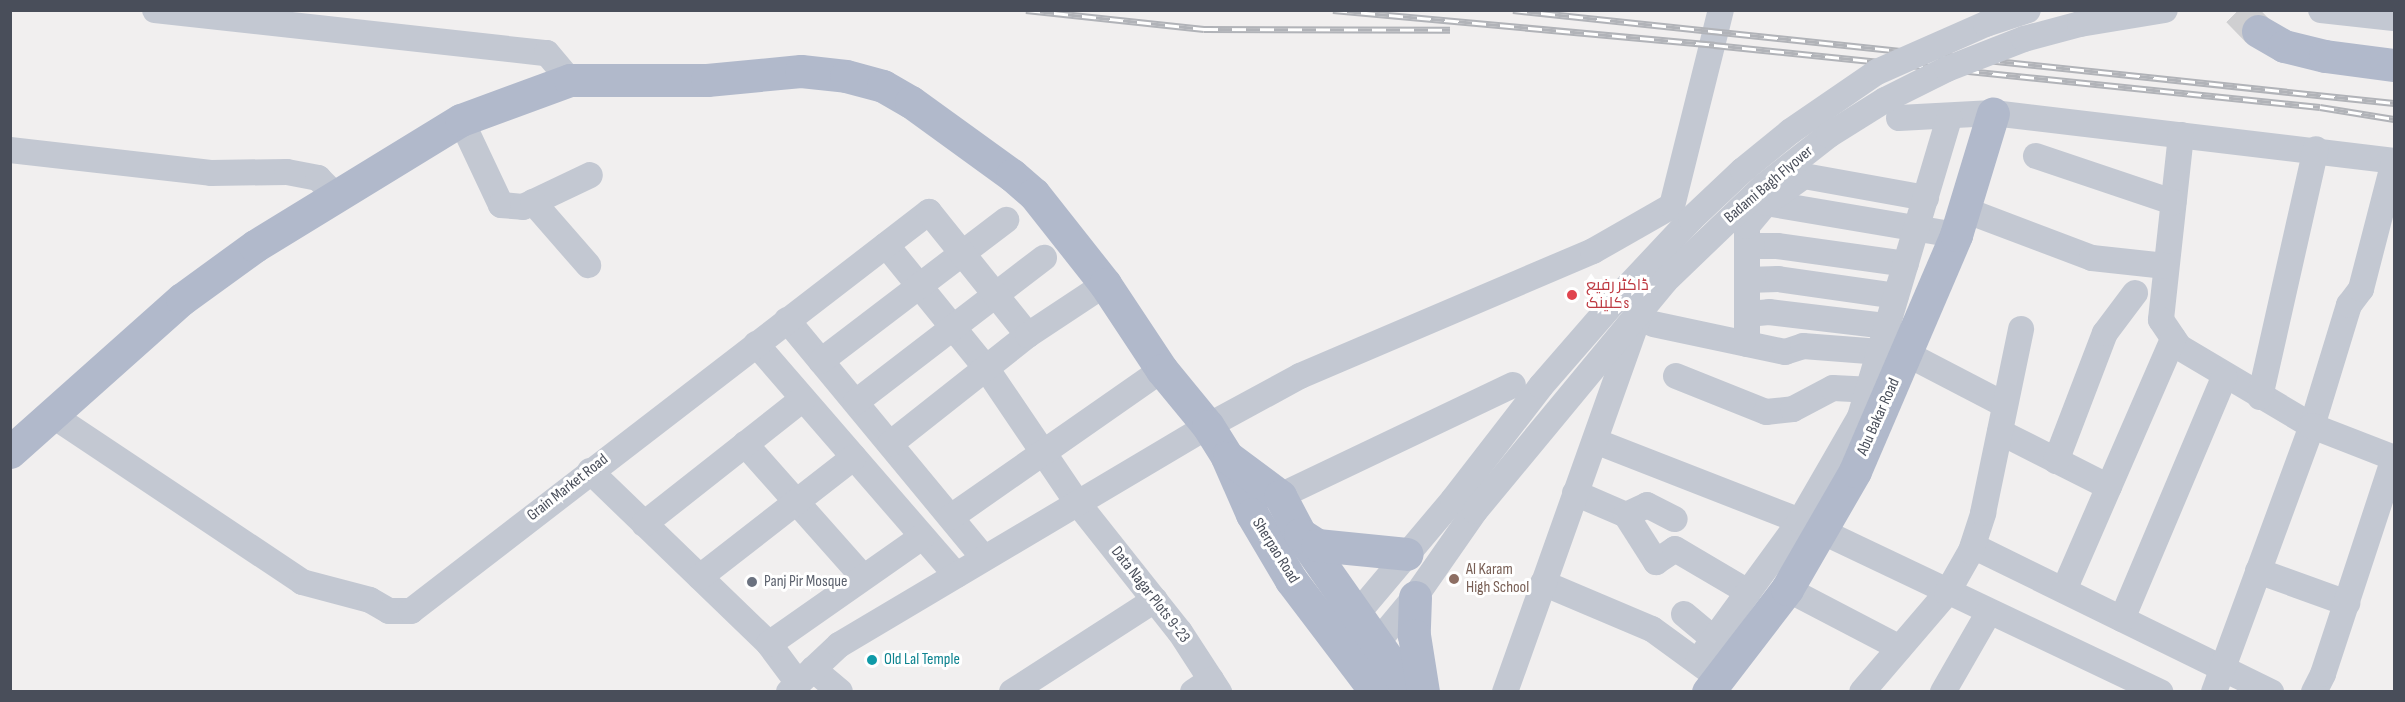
<!DOCTYPE html>
<meta charset="utf-8">
<style>
body{margin:0}
#map{position:relative;width:2405px;height:702px;overflow:hidden;background:#f1efef;font-family:"Sofia Sans Condensed",Cairo,sans-serif}
div>[style]{position:absolute}
[style*='--x']{left:calc(var(--x)*1px);top:calc(var(--y)*1px);width:calc(var(--w)*1px);rotate:calc(var(--a)*1deg)}
.major-tunnel>*{height:33px;margin-top:-16.5px;transform-origin:0;background:repeating-linear-gradient(90deg,#cfcfd1 0 33px,transparent 0 49px)}
.minor>*{height:26px;margin:-13px;padding:0 13px;transform-origin:13px;border-radius:13px;background:#c3c8d2}
.major>*{height:33px;margin:-16.5px;padding:0 16.5px;transform-origin:16.5px;border-radius:16.5px;background:#b1b9cb}
.rail>*{height:7px;margin-top:-3.5px;transform-origin:0;background:repeating-linear-gradient(90deg,#fff 0 14px,#b1b3b8 0 28px);box-sizing:border-box;border-block:2px solid #b1b3b8}
.minor-bridge>*{height:26px;margin:-13px;padding:0 13px;transform-origin:13px;border-radius:13px;background:#c3c8d2}
.dots>*{width:16px;height:16px;translate:-50% -50%;box-sizing:border-box;border:3px solid #fff;border-radius:50%}
span{translate:-50% -50%;white-space:nowrap;text-align:center;line-height:1.15;-webkit-text-stroke:6px #fff;paint-order:stroke}
.street-label{font-size:16px;color:#494e5a}
.health-label{font-size:16px;color:#be3a42}
.left{translate:0 -50%;text-align:left}
.education-label{font-size:16px;color:#785e54}
.worship-label{font-size:16px;color:#5b616d}
.culture-label{font-size:16px;color:#0d838f}
.frame{position:absolute;inset:0;border:12px solid #494e5a;pointer-events:none}
</style>
<div id="map">
<div class="major-tunnel">
<i style="--x:2238;--y:10;--w:29;--a:46"></i>
</div>
<div class="minor">
<i style="--x:155;--y:10;--w:394;--a:6.3"></i>
<i style="--x:547;--y:53;--w:35;--a:50"></i>
<i style="--x:2321;--y:10;--w:73;--a:6.3"></i>
<i style="--x:1899;--y:118;--w:94;--a:-3"></i>
<i style="--x:1993;--y:113;--w:404;--a:6.8"></i>
<i style="--x:461;--y:120;--w:94;--a:64.8"></i>
<i style="--x:501;--y:205;--w:22;--a:5"></i>
<i style="--x:523;--y:207;--w:74;--a:-25.5"></i>
<i style="--x:2181;--y:135;--w:186;--a:96.2"></i>
<i style="--x:2161;--y:320;--w:32;--a:56"></i>
<i style="--x:2179;--y:347;--w:155;--a:30.7"></i>
<i style="--x:2312;--y:426;--w:127;--a:-73"></i>
<i style="--x:2349;--y:305;--w:20;--a:-53"></i>
<i style="--x:2361;--y:289;--w:132;--a:-75.5"></i>
<i style="--x:10;--y:150;--w:202;--a:6.5"></i>
<i style="--x:211;--y:173;--w:76;--a:-0.8"></i>
<i style="--x:287;--y:172;--w:32;--a:11"></i>
<i style="--x:318;--y:178;--w:27;--a:45"></i>
<i style="--x:2036;--y:156;--w:145;--a:18.6"></i>
<i style="--x:533;--y:202;--w:84;--a:48.9"></i>
<i style="--x:1766;--y:203;--w:193;--a:9.6"></i>
<i style="--x:1965;--y:210;--w:136;--a:20.7"></i>
<i style="--x:2092;--y:258;--w:74;--a:6.2"></i>
<i style="--x:886;--y:245;--w:159;--a:50.9"></i>
<i style="--x:986;--y:368;--w:161;--a:55.9"></i>
<i style="--x:1076;--y:501;--w:167;--a:51.6"></i>
<i style="--x:1180;--y:632;--w:72;--a:57"></i>
<i style="--x:1747;--y:246;--w:30;--a:0"></i>
<i style="--x:1777;--y:246;--w:130;--a:7.9"></i>
<i style="--x:1747;--y:280;--w:31;--a:-2"></i>
<i style="--x:1778;--y:279;--w:119;--a:8.2"></i>
<i style="--x:1747;--y:314;--w:22;--a:-5"></i>
<i style="--x:1769;--y:312;--w:119;--a:6.8"></i>
<i style="--x:787;--y:320;--w:309;--a:50.4"></i>
<i style="--x:1653;--y:324;--w:135;--a:12"></i>
<i style="--x:1785;--y:352;--w:19;--a:-18"></i>
<i style="--x:1803;--y:346;--w:104;--a:4.4"></i>
<i style="--x:1907;--y:354;--w:110;--a:27.5"></i>
<i style="--x:756;--y:344;--w:306;--a:49.1"></i>
<i style="--x:1747;--y:344;--w:118;--a:-90"></i>
<i style="--x:1747;--y:226;--w:30;--a:-50"></i>
<i style="--x:1766;--y:203;--w:47;--a:-35.4"></i>
<i style="--x:1804;--y:176;--w:124;--a:10.2"></i>
<i style="--x:821;--y:361;--w:233;--a:-37.3"></i>
<i style="--x:1676;--y:376;--w:97;--a:21.8"></i>
<i style="--x:1766;--y:412;--w:27;--a:-6"></i>
<i style="--x:1793;--y:409;--w:45;--a:-27.7"></i>
<i style="--x:1833;--y:388;--w:35;--a:3"></i>
<i style="--x:2260;--y:397;--w:254;--a:-77.3"></i>
<i style="--x:856;--y:402;--w:237;--a:-37.5"></i>
<i style="--x:52;--y:415;--w:301;--a:33.7"></i>
<i style="--x:302;--y:582;--w:70;--a:14.8"></i>
<i style="--x:370;--y:600;--w:22;--a:30"></i>
<i style="--x:389;--y:611;--w:22;--a:0"></i>
<i style="--x:411;--y:611;--w:654;--a:-37.61"></i>
<i style="--x:929;--y:212;--w:158;--a:51.2"></i>
<i style="--x:2000;--y:432;--w:122;--a:26.8"></i>
<i style="--x:1595;--y:441;--w:220;--a:21.3"></i>
<i style="--x:1800;--y:521;--w:399;--a:25.4"></i>
<i style="--x:745;--y:444;--w:178;--a:48.4"></i>
<i style="--x:890;--y:444;--w:176;--a:-38.3"></i>
<i style="--x:1028;--y:335;--w:92;--a:-33.5"></i>
<i style="--x:2056;--y:461;--w:137;--a:-69.1"></i>
<i style="--x:2105;--y:333;--w:50;--a:-53.1"></i>
<i style="--x:590;--y:471;--w:249;--a:44"></i>
<i style="--x:769;--y:644;--w:49;--a:53.4"></i>
<i style="--x:1575;--y:493;--w:56;--a:23.3"></i>
<i style="--x:1626;--y:515;--w:23;--a:-25"></i>
<i style="--x:1647;--y:505;--w:31;--a:27"></i>
<i style="--x:1280;--y:496;--w:258;--a:-25.5"></i>
<i style="--x:1626;--y:515;--w:56;--a:57.4"></i>
<i style="--x:1656;--y:562;--w:23;--a:-34"></i>
<i style="--x:1675;--y:549;--w:85;--a:30.5"></i>
<i style="--x:951;--y:517;--w:257;--a:-34.9"></i>
<i style="--x:644;--y:524;--w:202;--a:-38.2"></i>
<i style="--x:1973;--y:546;--w:332;--a:26.1"></i>
<i style="--x:2258;--y:571;--w:95;--a:19.8"></i>
<i style="--x:700;--y:577;--w:195;--a:-37.9"></i>
<i style="--x:1543;--y:583;--w:118;--a:22.9"></i>
<i style="--x:1652;--y:629;--w:73;--a:36.1"></i>
<i style="--x:1787;--y:589;--w:127;--a:27.6"></i>
<i style="--x:2064;--y:590;--w:274;--a:-66.5"></i>
<i style="--x:1684;--y:614;--w:39;--a:40"></i>
<i style="--x:2122;--y:619;--w:263;--a:-67.1"></i>
<i style="--x:1346;--y:627;--w:166;--a:-49.9"></i>
<i style="--x:769;--y:644;--w:187;--a:-35"></i>
<i style="--x:1365;--y:657;--w:78;--a:-50.2"></i>
<i style="--x:1415;--y:597;--w:105;--a:-55.1"></i>
<i style="--x:1698;--y:661;--w:173;--a:-53.9"></i>
<i style="--x:1800;--y:521;--w:120;--a:-60"></i>
<i style="--x:1860;--y:417;--w:312;--a:-73.4"></i>
<i style="--x:813;--y:669;--w:35;--a:40"></i>
<i style="--x:789;--y:692;--w:69;--a:-43.2"></i>
<i style="--x:839;--y:645;--w:429;--a:-30.7"></i>
<i style="--x:1208;--y:426;--w:105;--a:-28.5"></i>
<i style="--x:1300;--y:376;--w:319;--a:-23.1"></i>
<i style="--x:1593;--y:251;--w:91;--a:-29.7"></i>
<i style="--x:1672;--y:206;--w:202;--a:-76"></i>
<i style="--x:1012;--y:692;--w:170;--a:-32.8"></i>
<i style="--x:1193;--y:692;--w:22;--a:-34"></i>
<i style="--x:1505;--y:692;--w:408;--a:-70.4"></i>
<i style="--x:1862;--y:692;--w:130;--a:-49.4"></i>
<i style="--x:1947;--y:593;--w:48;--a:-60.3"></i>
<i style="--x:1971;--y:551;--w:40;--a:-72"></i>
<i style="--x:1983;--y:513;--w:188;--a:-78.3"></i>
<i style="--x:1943;--y:692;--w:92;--a:-60.1"></i>
<i style="--x:2214;--y:692;--w:283;--a:-69.8"></i>
<i style="--x:2312;--y:426;--w:88;--a:21.3"></i>
<i style="--x:2314;--y:692;--w:20;--a:-63"></i>
<i style="--x:2323;--y:674;--w:227;--a:-71.8"></i>
</div>
<div class="major">
<i style="--x:2258;--y:31;--w:30;--a:30"></i>
<i style="--x:2284;--y:46;--w:42;--a:13.7"></i>
<i style="--x:2325;--y:56;--w:70;--a:7.4"></i>
<i style="--x:10;--y:452;--w:230;--a:-41.7"></i>
<i style="--x:182;--y:299;--w:90;--a:-36"></i>
<i style="--x:255;--y:246;--w:241;--a:-31.5"></i>
<i style="--x:461;--y:120;--w:116;--a:-20.2"></i>
<i style="--x:570;--y:80;--w:137;--a:0"></i>
<i style="--x:707;--y:80;--w:94;--a:-5.5"></i>
<i style="--x:801;--y:71;--w:45;--a:6.3"></i>
<i style="--x:846;--y:76;--w:38;--a:15"></i>
<i style="--x:883;--y:86;--w:32;--a:30"></i>
<i style="--x:911;--y:102;--w:125;--a:35.9"></i>
<i style="--x:1012;--y:175;--w:29;--a:41"></i>
<i style="--x:1034;--y:194;--w:115;--a:51.7"></i>
<i style="--x:1105;--y:284;--w:103;--a:56.5"></i>
<i style="--x:1162;--y:370;--w:72;--a:50.6"></i>
<i style="--x:1208;--y:426;--w:36;--a:58"></i>
<i style="--x:1227;--y:457;--w:62;--a:66.3"></i>
<i style="--x:1252;--y:514;--w:77;--a:59.4"></i>
<i style="--x:1291;--y:580;--w:141;--a:52.8"></i>
<i style="--x:1229;--y:458;--w:64;--a:36.7"></i>
<i style="--x:1280;--y:496;--w:43;--a:62.2"></i>
<i style="--x:1300;--y:534;--w:193;--a:54.9"></i>
<i style="--x:1300;--y:534;--w:20;--a:33"></i>
<i style="--x:1317;--y:545;--w:90;--a:5.7"></i>
<i style="--x:1415;--y:597;--w:38;--a:92"></i>
<i style="--x:1414;--y:635;--w:58;--a:81"></i>
<i style="--x:1708;--y:692;--w:130;--a:-52.5"></i>
<i style="--x:1787;--y:589;--w:136;--a:-60"></i>
<i style="--x:1855;--y:471;--w:257;--a:-66.8"></i>
<i style="--x:1956;--y:235;--w:127;--a:-73.1"></i>
</div>
<div class="rail">
<i style="--x:1026;--y:10;--w:179;--a:6.1"></i>
<i style="--x:1204;--y:29;--w:246;--a:0.2"></i>
<i style="--x:1333;--y:10;--w:383;--a:5.2"></i>
<i style="--x:1714;--y:45;--w:609;--a:5.84"></i>
<i style="--x:2320;--y:107;--w:75;--a:9.2"></i>
<i style="--x:1513;--y:10;--w:886;--a:6.03"></i>
</div>
<div class="minor-bridge">
<i style="--x:1453;--y:500;--w:144;--a:-52.3"></i>
<i style="--x:1541;--y:386;--w:121;--a:-49"></i>
<i style="--x:1620;--y:295;--w:104;--a:-46.9"></i>
<i style="--x:1691;--y:219;--w:71;--a:-43.3"></i>
<i style="--x:1743;--y:170;--w:62;--a:-39.1"></i>
<i style="--x:1791;--y:131;--w:104;--a:-34.5"></i>
<i style="--x:1877;--y:72;--w:119;--a:-23.8"></i>
<i style="--x:1986;--y:24;--w:44;--a:-18.4"></i>
<i style="--x:1475;--y:511;--w:298;--a:-50.4"></i>
<i style="--x:1665;--y:281;--w:137;--a:-43.8"></i>
<i style="--x:1764;--y:186;--w:83;--a:-38.1"></i>
<i style="--x:1829;--y:135;--w:66;--a:-32"></i>
<i style="--x:1885;--y:100;--w:69;--a:-26.6"></i>
<i style="--x:1947;--y:69;--w:83;--a:-21.3"></i>
<i style="--x:2024;--y:39;--w:58;--a:-15"></i>
<i style="--x:2080;--y:24;--w:86;--a:-9.4"></i>
</div>
<div class="dots">
<i style="left:1572px;top:295px;background:#e0444e"></i>
<i style="left:1454px;top:579px;background:#8d6e63"></i>
<i style="left:752px;top:582px;background:#6b7280"></i>
<i style="left:872px;top:660px;background:#0f9aa8"></i>
</div>
<div class="street-label">
<span style="left:1769px;top:185px;rotate:-40deg">Badami Bagh Flyover</span>
<span style="left:1879px;top:417px;rotate:-66deg">Abu Bakar Road</span>
<span style="left:568px;top:488px;rotate:-38deg">Grain Market Road</span>
<span style="left:1275px;top:551px;rotate:58deg">Sherpao Road</span>
<span style="left:1150px;top:595px;rotate:52deg">Data Nagar Plots 9-23</span>
</div>
<div class="health-label">
<span class="left" style="left:1586px;top:295px">ڈاکٹر رفیع<br>کلینکs</span>
</div>
<div class="education-label">
<span class="left" style="left:1466px;top:579px">Al Karam<br>High School</span>
</div>
<div class="worship-label">
<span class="left" style="left:764px;top:582px">Panj Pir Mosque</span>
</div>
<div class="culture-label">
<span class="left" style="left:884px;top:660px">Old Lal Temple</span>
</div>
<div class="frame"></div>
</div>
